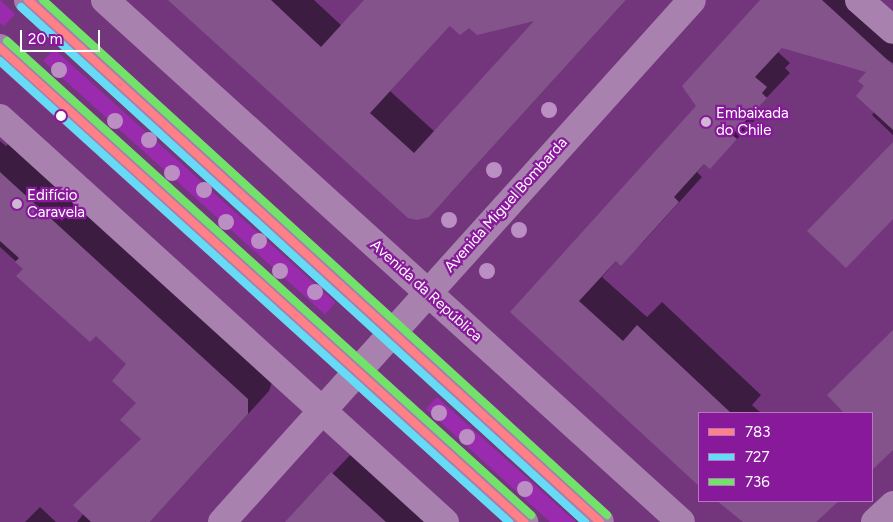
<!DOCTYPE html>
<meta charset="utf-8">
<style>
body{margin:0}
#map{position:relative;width:893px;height:522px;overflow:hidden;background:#73367d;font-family:Figtree,sans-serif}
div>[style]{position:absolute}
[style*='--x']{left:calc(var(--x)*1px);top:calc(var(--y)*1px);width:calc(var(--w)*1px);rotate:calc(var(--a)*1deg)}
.green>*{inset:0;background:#9b2bae;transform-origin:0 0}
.shadow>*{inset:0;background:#0007}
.building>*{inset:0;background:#84538c}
.minor>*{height:28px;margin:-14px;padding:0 14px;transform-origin:14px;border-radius:14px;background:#a881af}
.tertiary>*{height:28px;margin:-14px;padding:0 14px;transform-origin:14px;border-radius:14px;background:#a881af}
.primary>*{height:28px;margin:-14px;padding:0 14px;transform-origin:14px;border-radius:14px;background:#a67fad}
.bus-1>*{height:8px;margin:-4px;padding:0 4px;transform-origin:4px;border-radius:4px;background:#ff8087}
.bus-2>*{height:8px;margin:-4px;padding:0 4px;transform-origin:4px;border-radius:4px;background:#66dbf5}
.bus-3>*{height:8px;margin:-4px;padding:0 4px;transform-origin:4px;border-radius:4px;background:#71e368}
.trees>*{width:16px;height:16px;margin:-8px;border-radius:50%;background:#bb8fc3}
.dots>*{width:14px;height:14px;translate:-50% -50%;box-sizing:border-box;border:2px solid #88199a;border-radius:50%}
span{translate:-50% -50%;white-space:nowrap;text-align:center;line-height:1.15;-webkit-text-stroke:4.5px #88199a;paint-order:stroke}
.poi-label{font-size:15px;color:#fff}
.left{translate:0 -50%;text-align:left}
.street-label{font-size:15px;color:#fff}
.legend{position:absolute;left:698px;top:412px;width:175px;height:90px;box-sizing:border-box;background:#88199a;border:1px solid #b875c2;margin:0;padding:6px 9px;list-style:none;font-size:15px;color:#fff}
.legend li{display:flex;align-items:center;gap:10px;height:25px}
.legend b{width:25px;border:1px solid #b875c2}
.scale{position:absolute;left:20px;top:30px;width:80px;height:22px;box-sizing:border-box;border:2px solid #fff;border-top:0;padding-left:6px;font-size:15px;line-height:18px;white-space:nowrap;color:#fff;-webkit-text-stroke:4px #88199a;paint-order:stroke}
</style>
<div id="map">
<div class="green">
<i style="clip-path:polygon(0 0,15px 14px,4px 26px,0 23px)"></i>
<i style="left:54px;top:49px;width:379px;height:16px;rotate:42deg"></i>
<i style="clip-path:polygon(437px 397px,576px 522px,550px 522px,426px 409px)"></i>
</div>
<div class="shadow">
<i style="clip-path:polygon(evenodd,170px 0,314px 0,342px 26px,365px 0,626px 0,450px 194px,170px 0,538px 18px,435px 132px,390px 91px,451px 25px,469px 27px,538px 18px)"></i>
<i style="clip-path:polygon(762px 0,872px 0,893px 19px,893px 63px,881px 56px,893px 66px,893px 135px,872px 115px,875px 111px,866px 86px,868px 71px,783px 47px,778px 52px,790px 63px,785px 68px,790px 73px,755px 110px,760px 115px,710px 167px,705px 163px,697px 172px,702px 177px,645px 240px,621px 264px,617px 260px,602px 277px,647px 317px,662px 302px,761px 395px,752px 405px,761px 413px,699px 413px,699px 484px,511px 312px,698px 106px)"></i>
<i style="clip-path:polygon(0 141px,6px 146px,12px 141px,272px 382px,269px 391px,150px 522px,77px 522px,142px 439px,138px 403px,128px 364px,0 247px)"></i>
<i style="clip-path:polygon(893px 332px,893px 448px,872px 468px,872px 413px,846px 413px,828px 395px)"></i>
<i style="clip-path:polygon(350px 455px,424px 522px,287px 522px)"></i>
<i style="clip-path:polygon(719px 501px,837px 501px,814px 522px,744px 522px)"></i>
<i style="clip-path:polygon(40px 507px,56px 522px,25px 522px)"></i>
</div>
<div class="building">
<i style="clip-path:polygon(evenodd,168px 0,271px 0,321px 47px,364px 0,626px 0,429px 217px,417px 220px,408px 218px,168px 0,534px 21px,414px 153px,370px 113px,450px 26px,460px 35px,469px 28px,477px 35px,534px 21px)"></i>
<i style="clip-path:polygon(760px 0,822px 0,893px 65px,893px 130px,856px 96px,864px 86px,858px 81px,866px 72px,782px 48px,755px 77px,767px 87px,762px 93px,767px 98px,732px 135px,737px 139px,710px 169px,704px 164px,674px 197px,679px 202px,621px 266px,616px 261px,579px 301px,623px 341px,637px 325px,731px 413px,699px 413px,699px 486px,510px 312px,696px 106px,682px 86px)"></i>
<i style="clip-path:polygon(893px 142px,893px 219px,846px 268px,807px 231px)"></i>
<i style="clip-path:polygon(0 172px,248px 399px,248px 414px,150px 522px,91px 522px,73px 505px,141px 439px,120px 420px,136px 403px,112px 381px,126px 364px,96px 336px,90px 342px,16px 276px,23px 269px,15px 262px,19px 258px,0 241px)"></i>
<i style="clip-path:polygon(893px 330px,893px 450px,872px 470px,872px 413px,844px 413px,827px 395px)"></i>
<i style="clip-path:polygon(331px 472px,386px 522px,285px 522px)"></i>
<i style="clip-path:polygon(717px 501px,839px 501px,816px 522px,743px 522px)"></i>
</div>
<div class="minor">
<i style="--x:105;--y:0;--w:777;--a:42.18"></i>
<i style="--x:859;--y:0;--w:45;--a:41.4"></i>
<i style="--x:0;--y:118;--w:601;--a:42.24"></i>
<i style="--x:875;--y:522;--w:25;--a:-43"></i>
</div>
<div class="tertiary">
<i style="--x:222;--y:522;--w:702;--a:-48"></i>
</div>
<div class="primary">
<i style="--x:28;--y:0;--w:774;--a:42.38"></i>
<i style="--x:0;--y:48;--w:707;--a:42.13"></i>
</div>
<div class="bus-1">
<i style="--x:28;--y:0;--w:774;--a:42.38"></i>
<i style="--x:0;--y:48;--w:707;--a:42.13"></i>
</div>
<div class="bus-2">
<i style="--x:21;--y:7;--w:764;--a:42.4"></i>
<i style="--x:0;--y:61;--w:687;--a:42.17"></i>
</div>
<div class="bus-3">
<i style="--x:43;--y:0;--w:764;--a:42.4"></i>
<i style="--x:7;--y:41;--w:707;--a:42.13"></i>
</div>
<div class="trees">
<i style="left:59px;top:70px"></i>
<i style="left:549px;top:110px"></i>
<i style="left:115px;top:121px"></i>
<i style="left:149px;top:140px"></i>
<i style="left:494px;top:170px"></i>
<i style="left:172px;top:173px"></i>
<i style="left:204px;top:190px"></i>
<i style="left:449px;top:220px"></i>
<i style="left:226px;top:222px"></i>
<i style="left:519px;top:230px"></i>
<i style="left:259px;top:241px"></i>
<i style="left:280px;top:271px"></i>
<i style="left:487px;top:271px"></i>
<i style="left:315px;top:292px"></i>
<i style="left:439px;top:413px"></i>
<i style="left:467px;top:437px"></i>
<i style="left:525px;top:489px"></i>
</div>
<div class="dots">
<i style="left:61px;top:116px;background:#fff"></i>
<i style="left:706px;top:122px;background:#ceb9d2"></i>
<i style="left:17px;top:204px;background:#ceb9d2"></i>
</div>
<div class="poi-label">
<span class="left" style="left:716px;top:122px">Embaixada<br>do Chile</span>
<span class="left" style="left:27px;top:204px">Edifício<br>Caravela</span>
</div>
<div class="street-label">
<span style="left:506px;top:205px;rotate:-48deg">Avenida Miguel Bombarda</span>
<span style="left:426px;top:291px;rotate:42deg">Avenida da República</span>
</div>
<ul class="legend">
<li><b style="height:6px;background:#ff8087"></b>783</li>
<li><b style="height:6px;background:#66dbf5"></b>727</li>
<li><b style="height:6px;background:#71e368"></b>736</li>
</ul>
<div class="scale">20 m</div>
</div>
